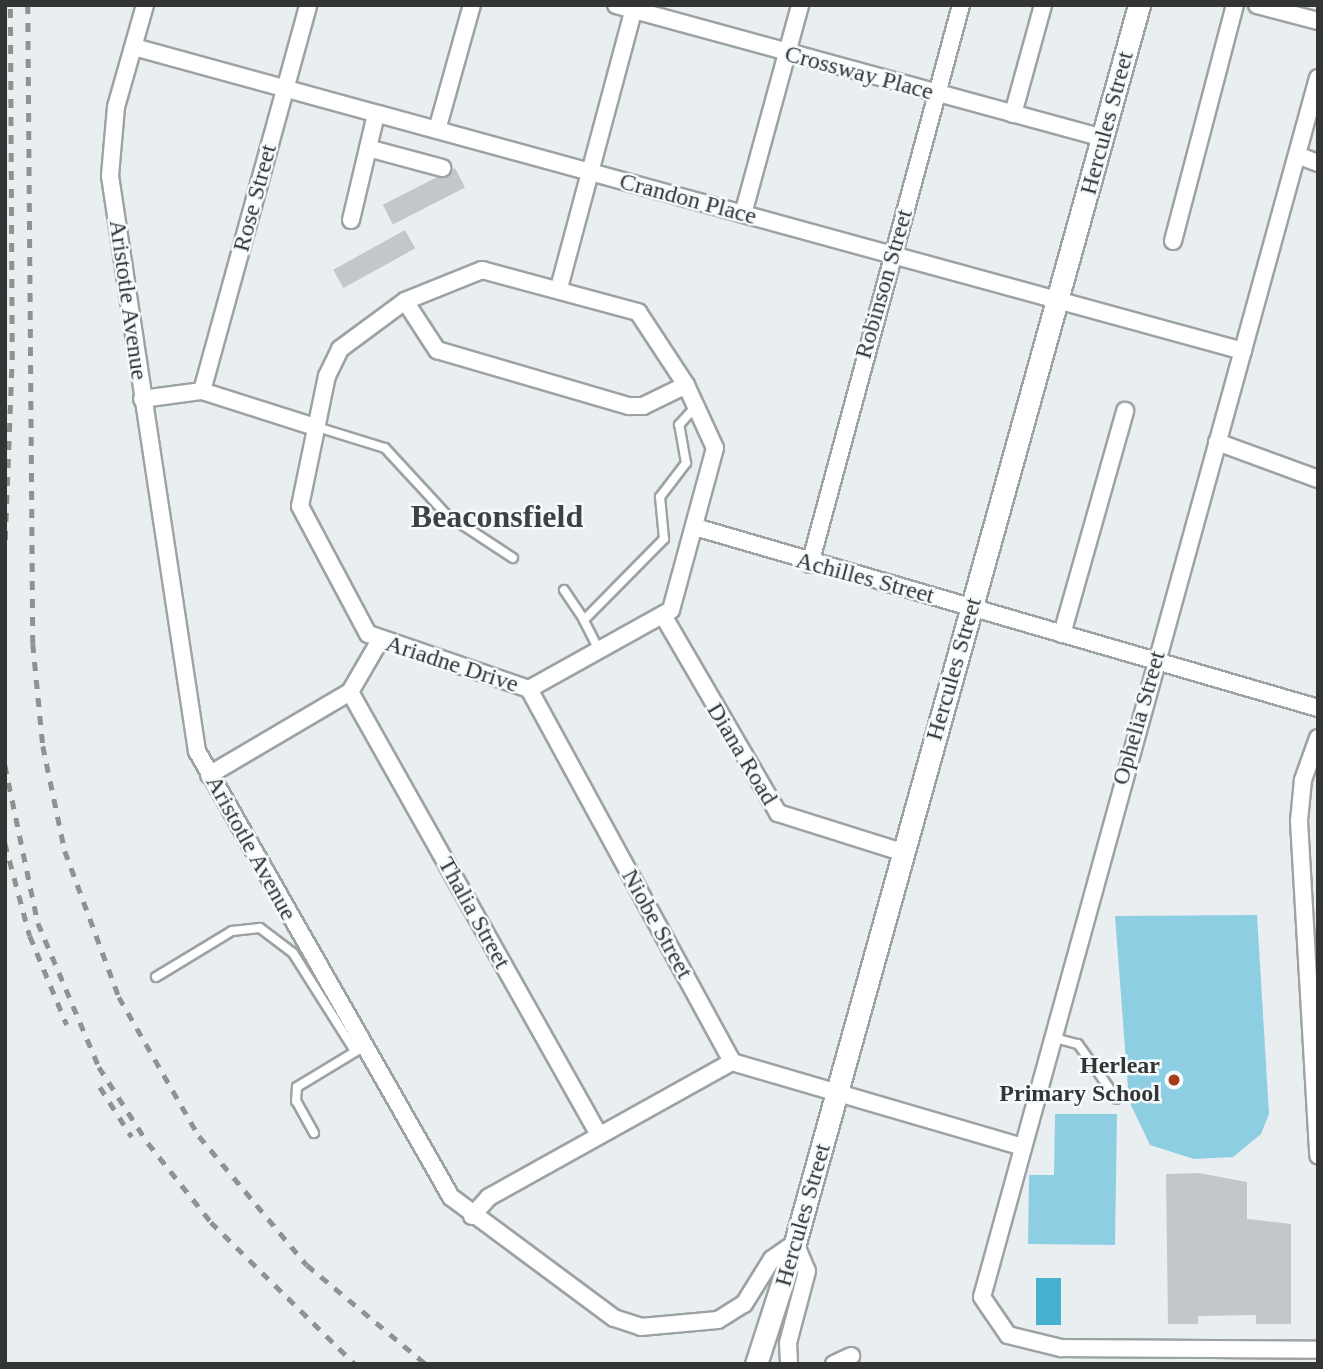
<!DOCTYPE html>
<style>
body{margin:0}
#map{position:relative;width:1323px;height:1369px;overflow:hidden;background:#e9eef0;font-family:Georgia,serif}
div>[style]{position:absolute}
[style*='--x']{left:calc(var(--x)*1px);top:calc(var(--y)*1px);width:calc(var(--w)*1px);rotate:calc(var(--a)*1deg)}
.green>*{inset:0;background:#8ecee2}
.water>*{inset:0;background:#47b2cf;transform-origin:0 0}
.building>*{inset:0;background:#c2c7c9;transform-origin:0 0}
.roads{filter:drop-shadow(2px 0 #9da2a4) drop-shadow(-2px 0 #9da2a4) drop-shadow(0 2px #9da2a4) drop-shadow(0 -2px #9da2a4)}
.lane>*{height:8px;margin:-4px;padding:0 4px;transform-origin:4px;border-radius:4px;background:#fff}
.street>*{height:16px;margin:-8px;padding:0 8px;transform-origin:8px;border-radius:8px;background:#fff}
.secondary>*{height:21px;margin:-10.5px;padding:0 10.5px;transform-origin:10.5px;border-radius:10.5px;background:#fff}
.rail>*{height:4.5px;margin-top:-2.25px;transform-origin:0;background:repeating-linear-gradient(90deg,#8e9293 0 9px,transparent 0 18px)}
.dots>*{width:19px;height:19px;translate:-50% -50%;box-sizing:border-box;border:4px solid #f6fbfd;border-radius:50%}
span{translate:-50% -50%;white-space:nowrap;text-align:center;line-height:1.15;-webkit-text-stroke:5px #f6fbfd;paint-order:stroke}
.street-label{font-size:24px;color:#333535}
.poi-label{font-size:24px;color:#333535;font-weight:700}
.right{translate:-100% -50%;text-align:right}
.district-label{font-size:32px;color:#3c4142;font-weight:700}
.frame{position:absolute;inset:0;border:7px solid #333535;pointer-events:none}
</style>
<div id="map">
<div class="green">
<i style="clip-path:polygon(1257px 915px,1269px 1114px,1261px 1134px,1233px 1157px,1194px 1159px,1150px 1145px,1129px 1101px,1115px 916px)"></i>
<i style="clip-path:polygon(1055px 1114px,1117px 1114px,1115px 1245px,1028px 1244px,1029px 1175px,1054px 1175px)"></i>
</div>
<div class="water">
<i style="left:1036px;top:1278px;width:25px;height:47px"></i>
</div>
<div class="building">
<i style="left:455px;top:168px;width:22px;height:81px;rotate:63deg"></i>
<i style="left:405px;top:230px;width:21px;height:82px;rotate:61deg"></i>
<i style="clip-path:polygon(1199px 1173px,1247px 1182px,1247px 1219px,1291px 1224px,1291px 1324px,1256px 1324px,1256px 1315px,1198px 1316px,1198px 1324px,1168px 1324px,1166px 1174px)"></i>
</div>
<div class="roads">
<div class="lane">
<i style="--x:317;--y:427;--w:71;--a:17.2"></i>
<i style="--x:385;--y:448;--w:90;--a:47.3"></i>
<i style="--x:446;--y:514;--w:80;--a:33.3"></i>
<i style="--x:564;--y:590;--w:36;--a:56"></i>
<i style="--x:599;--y:650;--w:34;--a:-117"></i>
<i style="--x:584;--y:620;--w:114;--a:-45.4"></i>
<i style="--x:664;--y:539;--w:42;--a:-95.4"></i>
<i style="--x:660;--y:497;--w:43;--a:-52.6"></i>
<i style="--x:686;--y:463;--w:39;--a:-100"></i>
<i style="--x:679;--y:425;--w:27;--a:-48"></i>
<i style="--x:156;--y:977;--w:89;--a:-31.2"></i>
<i style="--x:232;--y:931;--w:28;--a:-6"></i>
<i style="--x:260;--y:928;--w:41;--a:37.1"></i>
<i style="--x:293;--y:953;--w:116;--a:57.7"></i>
<i style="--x:1051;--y:1037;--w:28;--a:15"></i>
<i style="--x:1078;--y:1044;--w:67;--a:54.7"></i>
<i style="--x:314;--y:1133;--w:37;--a:-119"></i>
<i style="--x:296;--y:1101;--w:14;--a:-86"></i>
<i style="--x:297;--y:1087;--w:71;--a:-31.2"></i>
</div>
<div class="street">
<i style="--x:145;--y:5;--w:106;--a:105.9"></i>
<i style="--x:116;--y:107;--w:69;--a:95"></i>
<i style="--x:110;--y:176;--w:582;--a:81.4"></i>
<i style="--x:197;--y:751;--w:513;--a:60.34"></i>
<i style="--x:451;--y:1197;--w:203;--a:36.6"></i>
<i style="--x:614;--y:1318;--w:28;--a:18"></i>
<i style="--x:641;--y:1327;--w:77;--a:-5.2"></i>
<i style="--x:718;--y:1320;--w:31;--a:-32"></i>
<i style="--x:744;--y:1304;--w:53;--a:-58.1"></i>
<i style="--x:772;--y:1259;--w:28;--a:-35"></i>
<i style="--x:795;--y:1243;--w:30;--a:67"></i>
<i style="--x:807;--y:1271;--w:74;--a:104.8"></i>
<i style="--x:788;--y:1343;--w:21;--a:87"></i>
<i style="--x:616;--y:5;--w:505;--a:15.28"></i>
<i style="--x:1257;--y:5;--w:63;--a:14.7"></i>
<i style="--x:134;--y:47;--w:1150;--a:15.33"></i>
<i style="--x:1318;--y:78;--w:1264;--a:105.41"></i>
<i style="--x:982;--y:1297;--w:46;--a:55.6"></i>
<i style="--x:1008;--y:1335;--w:55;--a:13.8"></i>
<i style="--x:1061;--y:1348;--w:257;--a:0.4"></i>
<i style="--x:1013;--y:114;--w:113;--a:-74.6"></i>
<i style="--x:437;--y:130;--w:130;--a:-74.4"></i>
<i style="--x:368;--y:148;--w:77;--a:15.1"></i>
<i style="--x:1297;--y:155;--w:22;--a:21"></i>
<i style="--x:743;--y:214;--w:217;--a:-74.7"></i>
<i style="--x:351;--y:220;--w:109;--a:-76.7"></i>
<i style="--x:1173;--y:241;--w:244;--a:-75.3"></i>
<i style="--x:482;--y:270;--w:162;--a:15.1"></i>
<i style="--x:638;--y:312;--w:87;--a:56.7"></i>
<i style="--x:686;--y:385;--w:69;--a:65.3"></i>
<i style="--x:715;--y:448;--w:168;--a:105.2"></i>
<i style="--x:671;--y:610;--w:162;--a:150.9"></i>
<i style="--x:529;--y:689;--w:170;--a:-161.1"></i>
<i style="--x:368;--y:634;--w:145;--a:-118"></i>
<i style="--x:300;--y:506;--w:133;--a:-78.3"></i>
<i style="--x:327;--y:376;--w:30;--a:-64"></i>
<i style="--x:340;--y:349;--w:81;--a:-36.4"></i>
<i style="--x:405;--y:301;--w:83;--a:-21.9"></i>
<i style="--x:559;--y:288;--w:293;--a:-75"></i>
<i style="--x:405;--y:301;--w:59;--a:56.9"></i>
<i style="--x:437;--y:350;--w:200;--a:16.3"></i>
<i style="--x:629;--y:406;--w:14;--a:0"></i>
<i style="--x:643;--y:406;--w:48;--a:-26"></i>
<i style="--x:202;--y:391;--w:400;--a:-74.6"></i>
<i style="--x:142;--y:399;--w:61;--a:-7.6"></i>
<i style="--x:202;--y:391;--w:119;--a:17.7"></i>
<i style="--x:1217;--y:442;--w:108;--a:20.1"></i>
<i style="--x:695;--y:527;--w:649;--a:16.2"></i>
<i style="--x:810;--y:564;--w:579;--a:-74.88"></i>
<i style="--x:664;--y:617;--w:227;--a:59.8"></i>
<i style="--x:778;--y:813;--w:130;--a:17.5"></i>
<i style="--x:1062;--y:634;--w:232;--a:-74.2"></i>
<i style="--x:529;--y:689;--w:425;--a:61.4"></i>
<i style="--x:732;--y:1062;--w:300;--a:16.3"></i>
<i style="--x:350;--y:692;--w:506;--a:60.65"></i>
<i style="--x:1318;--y:738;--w:45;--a:109.7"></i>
<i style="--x:1303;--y:780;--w:41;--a:95.6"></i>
<i style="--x:1299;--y:821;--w:335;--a:86.7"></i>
<i style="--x:209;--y:775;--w:164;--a:-30.5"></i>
<i style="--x:350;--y:692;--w:58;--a:-59.9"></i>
<i style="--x:472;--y:1216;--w:25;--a:-48"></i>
<i style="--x:489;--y:1197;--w:278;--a:-29.1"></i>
<i style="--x:834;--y:1364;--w:19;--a:-25"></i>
</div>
<div class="secondary">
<i style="--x:756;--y:1364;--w:127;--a:-72.1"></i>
<i style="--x:795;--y:1243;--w:1285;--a:-74.47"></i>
</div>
</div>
<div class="rail">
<i style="--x:28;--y:5;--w:639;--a:89.55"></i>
<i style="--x:33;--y:644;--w:102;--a:84.4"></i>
<i style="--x:43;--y:746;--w:107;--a:78.2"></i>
<i style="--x:65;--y:851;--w:156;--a:69.7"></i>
<i style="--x:119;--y:997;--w:160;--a:60.1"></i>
<i style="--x:199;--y:1136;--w:168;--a:50.1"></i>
<i style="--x:307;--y:1265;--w:155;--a:39.8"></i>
<i style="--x:5;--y:540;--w:180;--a:-87.8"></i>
<i style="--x:12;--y:360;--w:355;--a:-90.3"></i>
<i style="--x:5;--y:765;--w:161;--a:78.2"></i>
<i style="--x:38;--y:923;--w:156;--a:67"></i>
<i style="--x:99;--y:1067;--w:90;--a:57.2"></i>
<i style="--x:148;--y:1143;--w:101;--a:51.4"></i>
<i style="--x:211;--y:1222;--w:202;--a:44.6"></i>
<i style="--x:5;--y:843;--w:96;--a:75"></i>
<i style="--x:30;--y:936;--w:96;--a:67.4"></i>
<i style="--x:100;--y:1087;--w:59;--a:57.4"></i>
</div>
<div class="dots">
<i style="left:1174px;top:1080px;background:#a53e19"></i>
</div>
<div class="street-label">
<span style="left:859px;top:73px;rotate:15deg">Crossway Place</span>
<span style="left:1107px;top:123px;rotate:-75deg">Hercules Street</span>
<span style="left:255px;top:198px;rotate:-75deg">Rose Street</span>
<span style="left:688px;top:199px;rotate:15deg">Crandon Place</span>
<span style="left:884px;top:284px;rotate:-74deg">Robinson Street</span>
<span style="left:128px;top:300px;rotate:82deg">Aristotle Avenue</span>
<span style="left:865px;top:578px;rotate:15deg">Achilles Street</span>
<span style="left:452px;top:664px;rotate:18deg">Ariadne Drive</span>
<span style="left:954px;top:669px;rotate:-74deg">Hercules Street</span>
<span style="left:1139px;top:718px;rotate:-74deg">Ophelia Street</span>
<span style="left:742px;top:754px;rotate:59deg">Diana Road</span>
<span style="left:251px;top:848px;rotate:61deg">Aristotle Avenue</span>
<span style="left:474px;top:913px;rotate:61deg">Thalia Street</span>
<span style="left:657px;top:924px;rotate:61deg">Niobe Street</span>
<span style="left:803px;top:1215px;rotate:-74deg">Hercules Street</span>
</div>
<div class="poi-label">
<span class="right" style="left:1160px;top:1080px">Herlear<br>Primary School</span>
</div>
<div class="district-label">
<span style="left:497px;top:516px">Beaconsfield</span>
</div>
<div class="frame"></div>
</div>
